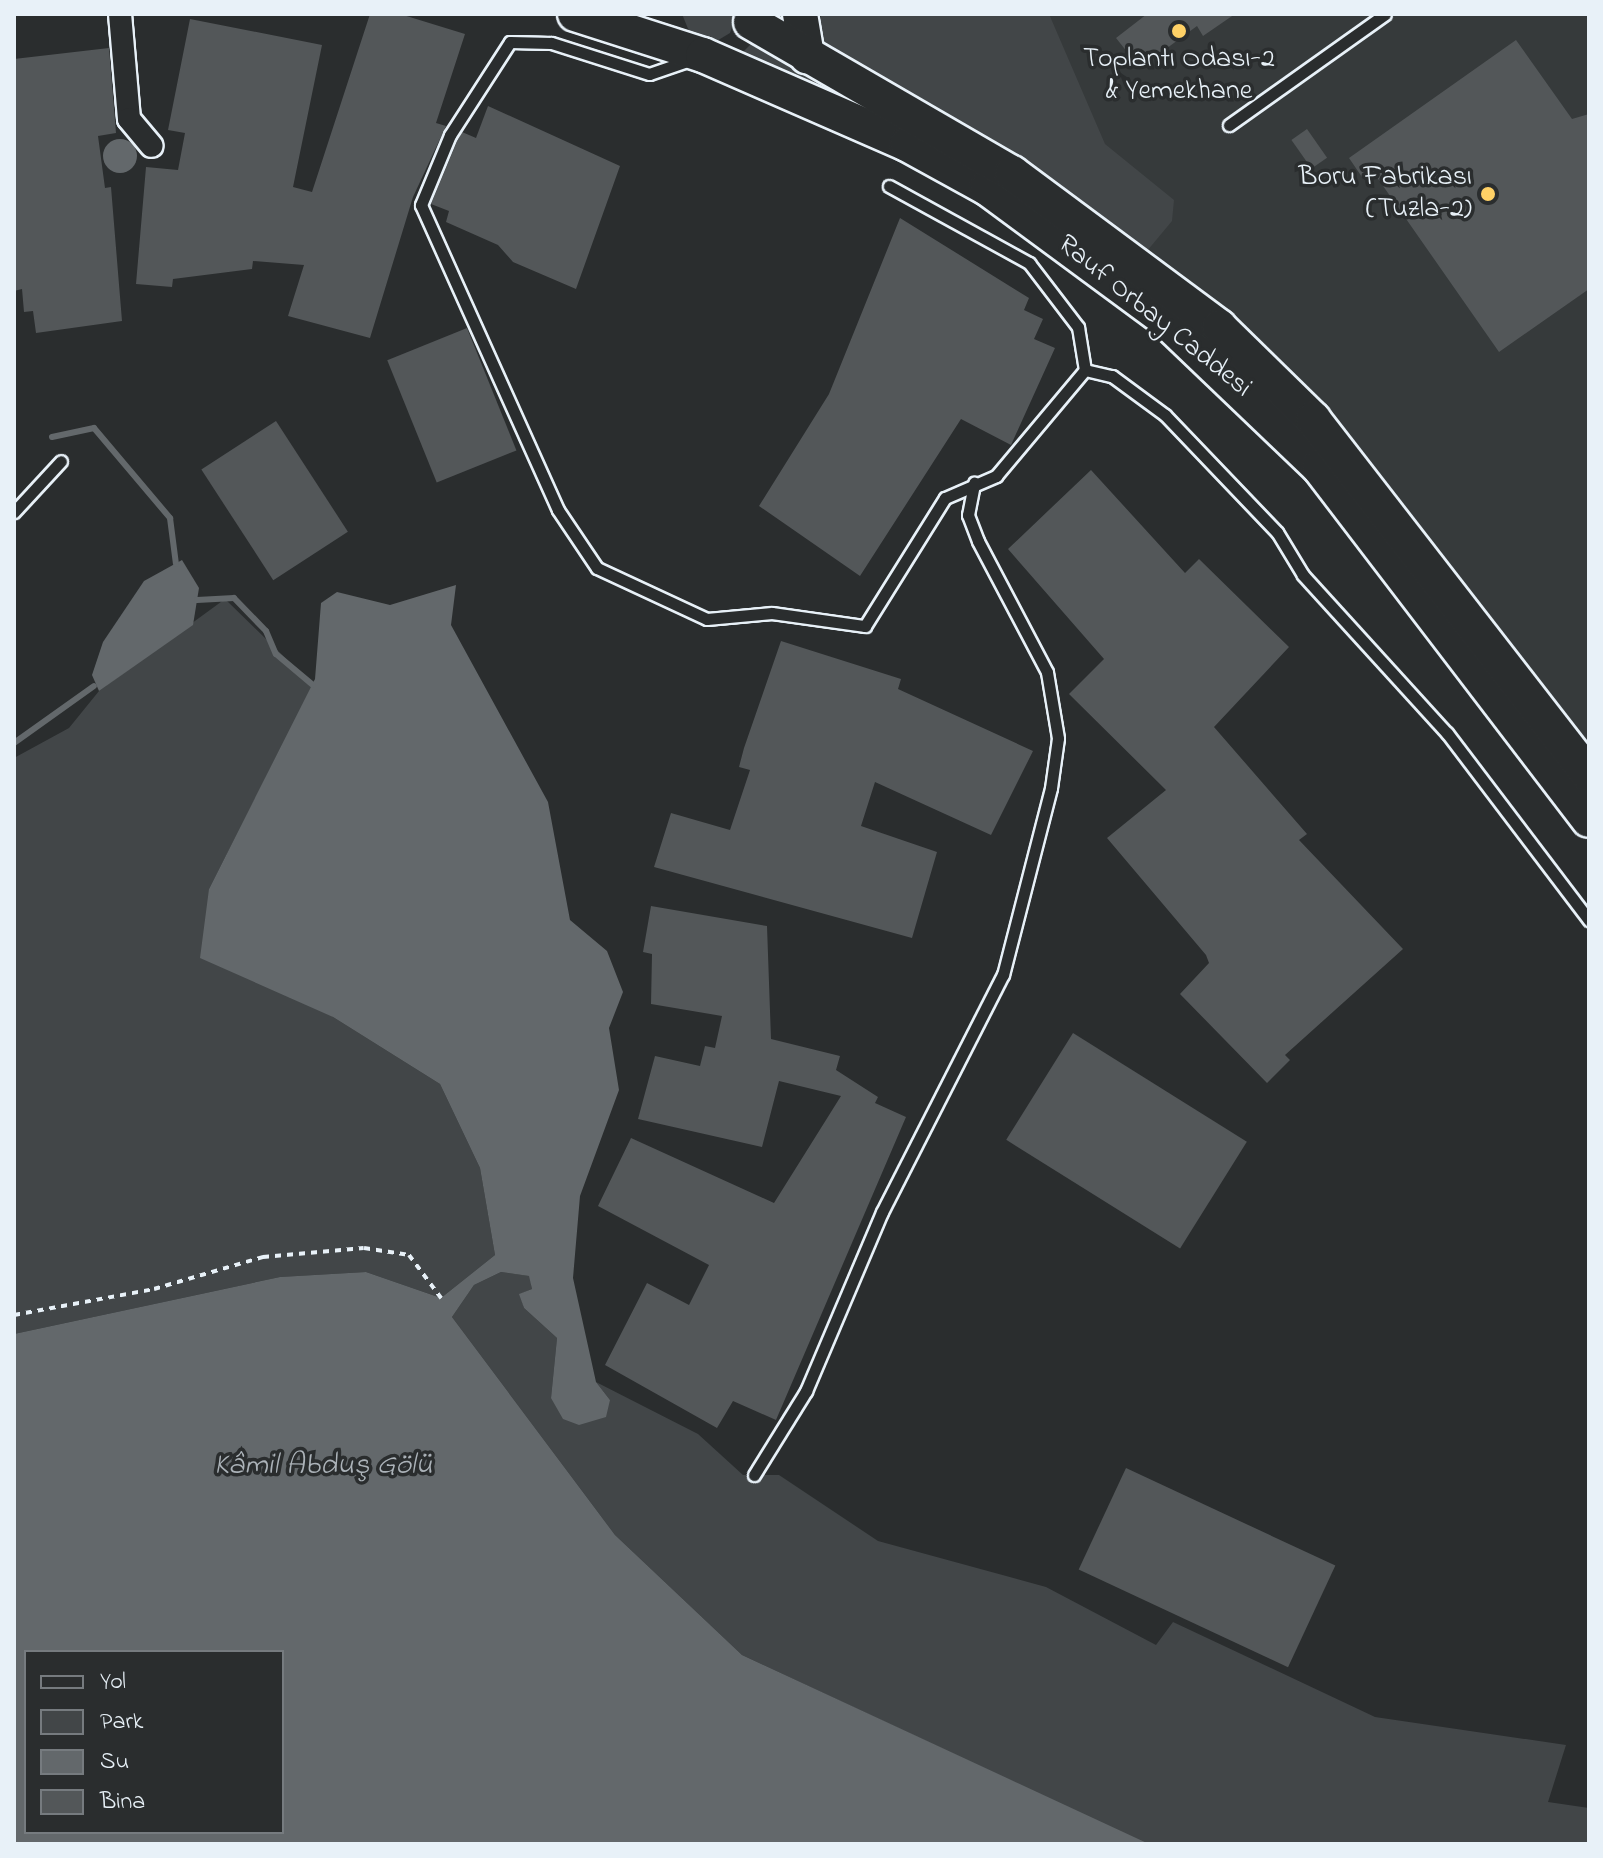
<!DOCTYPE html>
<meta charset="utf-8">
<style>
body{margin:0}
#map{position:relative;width:1603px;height:1858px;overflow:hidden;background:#2a2d2e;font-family:"Indie Flower",sans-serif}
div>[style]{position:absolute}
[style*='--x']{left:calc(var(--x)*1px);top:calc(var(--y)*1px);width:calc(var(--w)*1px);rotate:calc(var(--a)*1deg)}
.built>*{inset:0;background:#363a3b}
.green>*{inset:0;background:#424648}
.water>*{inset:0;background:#63686b}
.round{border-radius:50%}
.stream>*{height:6px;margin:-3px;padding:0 3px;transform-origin:3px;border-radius:3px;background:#63686b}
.building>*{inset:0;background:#535759;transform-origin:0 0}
.path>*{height:4px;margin-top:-2px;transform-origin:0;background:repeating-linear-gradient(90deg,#e8f1f8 0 6px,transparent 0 12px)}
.roads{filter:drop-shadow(2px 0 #e8f1f8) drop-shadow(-2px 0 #e8f1f8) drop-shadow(0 2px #e8f1f8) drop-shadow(0 -2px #e8f1f8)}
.lane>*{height:11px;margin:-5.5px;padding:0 5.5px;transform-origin:5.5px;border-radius:5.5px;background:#2a2d2e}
.street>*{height:22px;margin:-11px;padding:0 11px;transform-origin:11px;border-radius:11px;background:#2a2d2e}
.primary>*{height:34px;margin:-17px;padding:0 17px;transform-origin:17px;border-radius:17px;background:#2a2d2e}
.dots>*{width:22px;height:22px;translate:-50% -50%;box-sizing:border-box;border:4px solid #2a2d2e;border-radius:50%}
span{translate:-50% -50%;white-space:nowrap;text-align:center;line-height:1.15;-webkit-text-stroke:7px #2a2d2e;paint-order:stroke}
.poi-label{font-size:28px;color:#e8f1f8}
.right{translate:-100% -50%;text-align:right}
.street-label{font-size:28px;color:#e8f1f8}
.water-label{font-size:30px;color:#acb3b9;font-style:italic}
.frame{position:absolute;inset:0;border:16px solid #e8f1f8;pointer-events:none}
.legend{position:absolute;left:24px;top:1650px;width:260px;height:184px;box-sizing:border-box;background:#2a2d2e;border:2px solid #767b7f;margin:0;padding:10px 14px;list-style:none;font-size:24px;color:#e8f1f8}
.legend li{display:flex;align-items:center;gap:16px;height:40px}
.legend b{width:40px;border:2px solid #767b7f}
</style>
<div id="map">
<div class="built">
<i style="clip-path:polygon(821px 14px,1589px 14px,1589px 746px,1328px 406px,1147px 252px,1048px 179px,910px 97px)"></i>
</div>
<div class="green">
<i style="clip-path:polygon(682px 14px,736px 14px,736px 15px,730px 33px,715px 42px,691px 36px)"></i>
<i style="clip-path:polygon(821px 14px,1049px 14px,1105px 144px,1174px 200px,1172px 221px,1147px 251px,972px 130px,829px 56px,819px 40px)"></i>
<i style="clip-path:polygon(753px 42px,850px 97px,848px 100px,742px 53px)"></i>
<i style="clip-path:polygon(225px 599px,313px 685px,209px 889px,333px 1017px,440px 1084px,480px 1168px,495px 1255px,441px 1298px,366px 1272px,280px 1277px,14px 1334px,14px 758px,69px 728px,99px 691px)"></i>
<i style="clip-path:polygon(501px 1272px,530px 1276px,532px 1289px,520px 1294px,524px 1308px,557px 1338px,551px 1398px,610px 1400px,596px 1382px,698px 1434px,743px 1475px,779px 1475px,878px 1541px,1046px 1587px,1156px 1645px,1173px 1622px,1375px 1717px,1566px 1745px,1548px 1802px,1589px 1808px,1589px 1844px,1146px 1844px,742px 1655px,615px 1535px,452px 1317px,474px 1285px)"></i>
</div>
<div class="water">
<i class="round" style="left:103px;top:139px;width:34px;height:34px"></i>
<i style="clip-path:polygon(182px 560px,199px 588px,193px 625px,99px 691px,92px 675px,103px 642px,144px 581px)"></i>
<i style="clip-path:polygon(evenodd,456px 585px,451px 625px,548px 802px,570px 920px,607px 951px,623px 992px,609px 1028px,619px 1090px,580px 1196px,573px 1278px,596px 1382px,610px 1400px,606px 1417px,579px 1425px,563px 1419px,551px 1398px,557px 1338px,524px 1308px,519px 1294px,532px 1289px,529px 1276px,501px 1272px,474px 1285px,452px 1317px,615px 1535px,742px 1655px,1149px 1844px,14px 1844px,14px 1334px,280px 1277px,366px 1272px,441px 1298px,495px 1255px,480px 1168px,440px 1084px,333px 1017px,200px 958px,209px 889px,315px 679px,321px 603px,337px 592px,390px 605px,456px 585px,26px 1652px,282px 1652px,282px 1832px,26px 1832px,26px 1652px)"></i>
</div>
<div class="stream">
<i style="--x:52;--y:437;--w:43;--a:-12.1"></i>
<i style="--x:94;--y:428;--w:118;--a:49.8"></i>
<i style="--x:170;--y:518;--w:46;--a:82.6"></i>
<i style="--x:197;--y:600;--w:37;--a:-3"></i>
<i style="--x:234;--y:598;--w:46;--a:45.9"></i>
<i style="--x:266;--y:631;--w:25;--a:67"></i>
<i style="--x:276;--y:654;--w:48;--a:40"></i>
<i style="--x:14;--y:743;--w:98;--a:-35.5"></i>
</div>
<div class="building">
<i style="clip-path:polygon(370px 14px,400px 14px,465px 34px,436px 123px,446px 126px,413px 197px,370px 338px,288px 316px,304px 265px,253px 261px,252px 269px,173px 279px,172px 287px,136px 284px,146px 167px,178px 170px,185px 133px,168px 130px,190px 19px,322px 45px,293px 187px,312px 192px)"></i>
<i style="clip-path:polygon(1147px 14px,1235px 14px,1203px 36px,1197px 26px,1140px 68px,1116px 38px)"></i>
<i style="clip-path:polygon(1516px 40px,1572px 119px,1589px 114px,1589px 289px,1499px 352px,1374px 173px,1364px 180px,1349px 158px)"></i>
<i style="clip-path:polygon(109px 48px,116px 133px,98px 136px,105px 188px,111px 187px,122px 321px,36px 333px,33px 311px,24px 312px,22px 289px,14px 291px,14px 59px)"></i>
<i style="clip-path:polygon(488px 106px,620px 166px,576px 289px,513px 262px,498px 245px,446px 222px,449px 211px,431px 204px,458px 139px,462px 132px,476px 138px)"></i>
<i style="left:1307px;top:129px;width:35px;height:19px;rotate:55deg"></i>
<i style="clip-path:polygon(900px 218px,1029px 298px,1024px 310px,1043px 319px,1034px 339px,1055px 348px,1011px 445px,961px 419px,860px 576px,759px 506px,829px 394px)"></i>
<i style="left:467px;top:328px;width:132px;height:86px;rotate:68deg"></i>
<i style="left:276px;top:421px;width:132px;height:89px;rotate:57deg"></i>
<i style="clip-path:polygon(1091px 470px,1185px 573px,1199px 559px,1289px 647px,1214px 727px,1307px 834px,1299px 840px,1403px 949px,1285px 1055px,1290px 1060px,1267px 1083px,1180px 994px,1209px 963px,1206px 955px,1107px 838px,1166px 790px,1069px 694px,1104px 659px,1008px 549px)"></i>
<i style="clip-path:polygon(781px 641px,901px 679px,898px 689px,1033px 751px,991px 835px,875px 782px,861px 826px,937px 852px,912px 938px,654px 867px,671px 813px,730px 830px,750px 770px,739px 767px,744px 748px)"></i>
<i style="clip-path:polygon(651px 906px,767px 926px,771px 1039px,840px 1056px,836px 1070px,878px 1097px,875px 1103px,906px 1117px,776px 1420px,733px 1401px,717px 1428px,605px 1365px,647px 1283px,689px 1305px,709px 1265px,598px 1206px,631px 1138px,774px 1203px,841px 1096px,779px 1081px,762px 1147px,638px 1119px,655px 1056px,700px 1066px,705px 1046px,715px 1048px,722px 1016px,651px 1004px,652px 954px,643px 952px)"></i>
<i style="left:1073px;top:1033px;width:205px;height:126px;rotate:32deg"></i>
<i style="left:1126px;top:1468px;width:231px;height:112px;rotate:25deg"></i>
</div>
<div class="path">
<i style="--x:14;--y:1315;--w:142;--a:-10.5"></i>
<i style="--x:154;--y:1289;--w:114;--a:-16.4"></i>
<i style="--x:263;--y:1257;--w:101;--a:-5.1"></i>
<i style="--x:364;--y:1248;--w:46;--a:8.8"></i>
<i style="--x:409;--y:1255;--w:54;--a:53.3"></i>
</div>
<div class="roads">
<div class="lane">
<i style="--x:690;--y:60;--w:43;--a:161.1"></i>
<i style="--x:649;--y:74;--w:103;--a:-162.4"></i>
<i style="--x:551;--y:43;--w:41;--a:-178.6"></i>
<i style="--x:510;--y:42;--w:111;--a:122.8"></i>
<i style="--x:450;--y:135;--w:76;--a:112.5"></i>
<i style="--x:421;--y:205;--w:334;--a:65.8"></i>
<i style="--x:558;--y:510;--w:70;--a:56.1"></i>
<i style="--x:597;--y:568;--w:121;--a:24.9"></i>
<i style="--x:707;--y:619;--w:65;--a:-5.3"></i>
<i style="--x:772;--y:613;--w:94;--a:8"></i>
<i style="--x:865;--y:626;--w:151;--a:-58"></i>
<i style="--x:945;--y:498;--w:56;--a:-23.3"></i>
<i style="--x:996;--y:476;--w:138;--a:-50"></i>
<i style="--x:1085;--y:370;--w:28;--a:13"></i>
<i style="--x:1112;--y:376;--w:66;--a:36.3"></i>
<i style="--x:1165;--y:415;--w:162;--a:46.3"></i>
<i style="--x:1277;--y:532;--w:50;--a:58.8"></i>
<i style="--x:1303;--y:575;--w:214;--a:47.7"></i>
<i style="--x:1447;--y:733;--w:235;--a:52.8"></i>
<i style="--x:1229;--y:125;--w:191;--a:-35.4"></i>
<i style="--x:889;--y:186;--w:160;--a:28.8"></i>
<i style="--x:1029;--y:263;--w:81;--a:52.6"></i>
<i style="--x:1078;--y:327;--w:44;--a:80.8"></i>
<i style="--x:14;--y:512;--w:69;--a:-47.3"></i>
<i style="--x:754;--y:1475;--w:99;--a:-58.2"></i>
<i style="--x:806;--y:1391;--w:194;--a:-67"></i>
<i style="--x:882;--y:1212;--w:266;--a:-63"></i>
<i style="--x:1003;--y:975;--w:193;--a:-75.6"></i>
<i style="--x:1051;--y:788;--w:50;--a:-82"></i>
<i style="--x:1058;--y:738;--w:67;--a:-99.5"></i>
<i style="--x:1047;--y:672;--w:148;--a:-117.8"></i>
<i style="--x:978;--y:541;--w:28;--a:-111"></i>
<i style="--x:968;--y:515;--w:33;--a:-79"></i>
</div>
<div class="street">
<i style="--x:120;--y:14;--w:105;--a:85.1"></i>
<i style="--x:129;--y:119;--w:35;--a:50"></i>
</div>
<div class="primary">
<i style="--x:575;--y:14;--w:134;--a:17.8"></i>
<i style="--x:703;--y:55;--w:223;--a:23.6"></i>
<i style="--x:907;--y:144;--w:91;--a:28.8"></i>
<i style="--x:987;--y:188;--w:217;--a:36.4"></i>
<i style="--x:1162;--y:317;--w:217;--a:43.7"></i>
<i style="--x:1319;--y:467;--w:444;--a:52.6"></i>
<i style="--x:800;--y:14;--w:43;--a:80.5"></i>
<i style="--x:751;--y:22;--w:302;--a:30.1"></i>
<i style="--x:1012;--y:173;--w:258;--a:36.6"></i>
<i style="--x:1219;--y:327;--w:132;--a:44.4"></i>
<i style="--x:1313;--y:419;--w:450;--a:52.2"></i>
</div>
</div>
<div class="dots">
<i style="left:1179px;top:31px;background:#ffd166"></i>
<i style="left:1488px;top:194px;background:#ffd166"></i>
</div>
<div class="poi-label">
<span style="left:1179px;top:76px">Toplantı Odası-2<br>&amp; Yemekhane</span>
<span class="right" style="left:1472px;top:194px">Boru Fabrikası<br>(Tuzla-2)</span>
</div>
<div class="street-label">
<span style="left:1154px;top:317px;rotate:39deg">Rauf Orbay Caddesi</span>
</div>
<div class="water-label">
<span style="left:323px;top:1466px">Kâmil Abduş Gölü</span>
</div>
<div class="frame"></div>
<ul class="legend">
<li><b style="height:10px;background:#2a2d2e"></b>Yol</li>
<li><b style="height:22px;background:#424648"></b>Park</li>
<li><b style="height:22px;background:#63686b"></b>Su</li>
<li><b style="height:22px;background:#535759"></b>Bina</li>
</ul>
</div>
